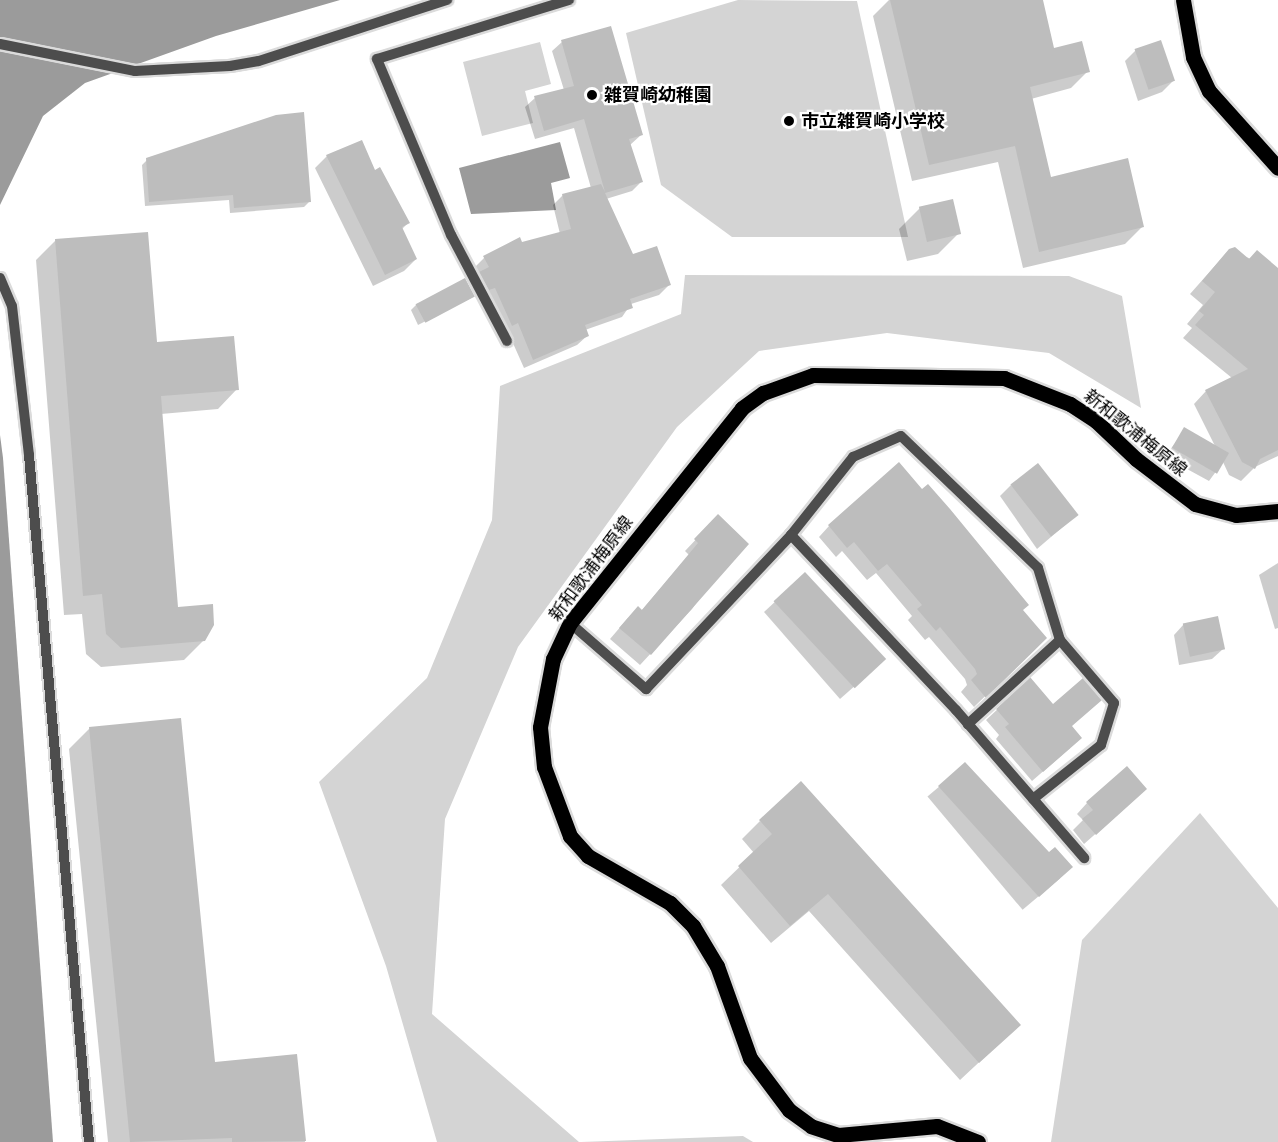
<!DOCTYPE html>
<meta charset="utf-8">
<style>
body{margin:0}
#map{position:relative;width:1278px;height:1142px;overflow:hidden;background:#fff;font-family:"Roboto Condensed","Noto Sans JP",sans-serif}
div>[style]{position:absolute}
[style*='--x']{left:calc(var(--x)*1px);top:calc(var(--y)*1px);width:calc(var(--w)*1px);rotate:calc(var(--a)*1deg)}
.green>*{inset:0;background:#d4d4d4}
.water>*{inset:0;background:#9b9b9b}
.shadow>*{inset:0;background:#0003;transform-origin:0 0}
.building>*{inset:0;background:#bdbdbd;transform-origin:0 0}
.roads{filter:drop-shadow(2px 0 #dbdbdb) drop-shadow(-2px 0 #dbdbdb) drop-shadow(0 2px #dbdbdb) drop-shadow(0 -2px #dbdbdb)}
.minor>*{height:10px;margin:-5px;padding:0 5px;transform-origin:5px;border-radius:5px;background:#4d4d4d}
.major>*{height:15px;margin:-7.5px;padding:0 7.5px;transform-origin:7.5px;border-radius:7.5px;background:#000}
.dots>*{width:16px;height:16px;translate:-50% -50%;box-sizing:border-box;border:3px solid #fff;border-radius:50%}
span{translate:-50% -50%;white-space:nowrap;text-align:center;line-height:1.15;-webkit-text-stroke:4.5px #fff;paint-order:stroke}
.poi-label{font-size:18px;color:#000;font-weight:700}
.left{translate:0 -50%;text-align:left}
.street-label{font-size:18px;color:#000}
</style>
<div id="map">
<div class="green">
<i style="clip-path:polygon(738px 0,857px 1px,908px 237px,732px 237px,661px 185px,626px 33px)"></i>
<i style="clip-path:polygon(540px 42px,551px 84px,525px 91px,533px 123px,482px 136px,463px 62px)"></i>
<i style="clip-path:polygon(685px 275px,1069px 276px,1122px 296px,1141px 408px,1049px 353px,887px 333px,759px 351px,677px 427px,518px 647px,445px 819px,432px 1014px,579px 1142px,437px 1142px,386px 966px,319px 782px,427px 678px,492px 520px,500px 386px,681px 314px)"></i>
<i style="clip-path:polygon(1200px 813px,1278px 908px,1278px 1142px,1051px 1142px,1082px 940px)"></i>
<i style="clip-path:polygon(743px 1136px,753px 1142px,581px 1142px)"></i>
</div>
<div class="water">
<i style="clip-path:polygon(0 0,340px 0,216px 36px,85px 83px,43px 116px,0 205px)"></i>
<i style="clip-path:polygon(560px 142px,570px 178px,551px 183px,556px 210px,471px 214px,459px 168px)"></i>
<i style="clip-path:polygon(0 435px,3px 458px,53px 1142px,0 1142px)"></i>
</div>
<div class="shadow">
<i style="clip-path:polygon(889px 0,1041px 0,1053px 50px,1088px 71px,1071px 88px,1031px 99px,1050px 178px,1142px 227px,1125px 244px,1023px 268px,998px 162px,912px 181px,873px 16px)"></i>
<i style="clip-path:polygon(562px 42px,641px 135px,630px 145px,641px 182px,632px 191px,606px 199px,632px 256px,669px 285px,659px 295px,631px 304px,622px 317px,585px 330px,587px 336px,577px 345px,524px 368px,508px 332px,502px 334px,485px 296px,479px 299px,470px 283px,478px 274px,475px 267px,484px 258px,560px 234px,553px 205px,563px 195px,591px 188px,574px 128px,535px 139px,525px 107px,535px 98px,564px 90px,552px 51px)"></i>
<i style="clip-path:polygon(1136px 50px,1173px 81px,1162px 92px,1138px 101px,1125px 61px)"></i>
<i style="clip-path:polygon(327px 156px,375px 172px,408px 223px,401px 230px,416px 259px,404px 271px,373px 286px,315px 168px)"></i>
<i style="clip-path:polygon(147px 160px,309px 202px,304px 207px,230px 213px,229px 200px,145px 206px,142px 165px)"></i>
<i style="clip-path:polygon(920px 208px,959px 233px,938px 254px,907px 261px,899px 229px)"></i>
<i style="clip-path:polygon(56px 240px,155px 344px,237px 389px,218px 409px,161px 414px,176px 609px,204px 640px,184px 660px,101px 667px,86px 654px,82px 614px,64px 615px,36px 260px)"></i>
<i style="clip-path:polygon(1229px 250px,1278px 270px,1278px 456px,1255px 467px,1241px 481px,1229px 475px,1223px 462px,1209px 481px,1165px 457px,1185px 429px,1215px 446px,1194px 404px,1206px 391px,1232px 378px,1183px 338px,1192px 328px,1187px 324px,1203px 305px,1190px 294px)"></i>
<i style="clip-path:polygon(473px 297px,418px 325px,411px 310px,416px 305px)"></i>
<i style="clip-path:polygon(1011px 485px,1065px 525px,1037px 549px,1000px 496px)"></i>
<i style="clip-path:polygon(718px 516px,718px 573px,692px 609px,640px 665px,610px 639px,628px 618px,641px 611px,689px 555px,685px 551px)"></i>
<i style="clip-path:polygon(829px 526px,1021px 611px,1045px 638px,974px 707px,961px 692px,967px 685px,965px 679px,929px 637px,925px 640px,908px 620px,912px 616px,876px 573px,867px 580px,842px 551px,836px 557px,819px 537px)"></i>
<i style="clip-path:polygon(1278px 563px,1278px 628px,1275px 629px,1259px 575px)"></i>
<i style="clip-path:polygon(805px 574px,874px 669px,840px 699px,764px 612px)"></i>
<i style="clip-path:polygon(1184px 624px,1223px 649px,1212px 659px,1179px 665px,1174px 635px)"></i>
<i style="clip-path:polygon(1030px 679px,1071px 727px,1070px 748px,1032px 781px,996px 739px,999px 735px,986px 720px)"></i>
<i style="clip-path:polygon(90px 728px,213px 1064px,295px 1055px,305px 1142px,108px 1142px,69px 749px)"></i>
<i style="left:965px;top:765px;width:148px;height:49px;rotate:50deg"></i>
<i style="clip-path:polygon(1135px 799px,1084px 844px,1073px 830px,1083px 820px,1077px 814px,1087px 803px)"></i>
<i style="clip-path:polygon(760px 821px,1019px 1025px,960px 1080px,809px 911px,771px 943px,721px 885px,754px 853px,742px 839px)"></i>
</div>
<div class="building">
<i style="clip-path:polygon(890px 0,1043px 0,1054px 48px,1082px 41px,1090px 72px,1030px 87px,1051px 177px,1128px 158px,1144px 227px,1039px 252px,1015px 146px,929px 165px)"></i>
<i style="clip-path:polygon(611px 26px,643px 135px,629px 139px,643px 182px,605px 193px,633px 254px,657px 246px,671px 285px,630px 299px,633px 308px,585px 325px,589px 336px,533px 360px,518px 323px,512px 326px,495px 288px,489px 290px,479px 272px,489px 267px,483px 256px,520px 237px,522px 242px,571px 229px,562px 194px,601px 184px,605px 192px,584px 119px,544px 131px,534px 96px,574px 86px,561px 40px)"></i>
<i style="left:1161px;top:40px;width:43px;height:28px;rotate:71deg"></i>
<i style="clip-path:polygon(304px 112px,311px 202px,234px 208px,233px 195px,149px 202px,146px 158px,276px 115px)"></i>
<i style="clip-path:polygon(362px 140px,375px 170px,380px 167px,410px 223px,402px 227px,417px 259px,385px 275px,326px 155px)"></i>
<i style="left:953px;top:199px;width:36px;height:35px;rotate:77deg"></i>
<i style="clip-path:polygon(148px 232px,157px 342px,234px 336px,239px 390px,161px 396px,178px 607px,213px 604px,214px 625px,205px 641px,121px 648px,106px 634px,102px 594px,83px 596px,55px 239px)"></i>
<i style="clip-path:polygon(1235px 247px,1249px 259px,1257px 250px,1278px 268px,1278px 450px,1260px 459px,1255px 469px,1242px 462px,1205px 390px,1248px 369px,1195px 325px,1204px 315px,1199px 311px,1215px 292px,1202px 281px,1229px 249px)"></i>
<i style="left:465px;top:278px;width:21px;height:56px;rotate:62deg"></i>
<i style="left:1184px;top:427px;width:52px;height:24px;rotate:30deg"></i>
<i style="clip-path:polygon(899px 462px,922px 489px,928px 484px,950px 509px,1029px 605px,1023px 610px,1047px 638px,986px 698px,971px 680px,977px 674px,975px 669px,940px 627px,936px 631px,917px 609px,922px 605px,887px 564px,878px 571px,854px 542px,847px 548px,828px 525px)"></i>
<i style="left:1038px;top:463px;width:66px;height:35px;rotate:52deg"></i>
<i style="clip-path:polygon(718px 514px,749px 544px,651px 655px,619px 628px,638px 606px,642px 610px,698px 543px,694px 539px)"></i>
<i style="left:805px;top:572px;width:119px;height:43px;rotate:47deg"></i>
<i style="left:1218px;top:616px;width:34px;height:36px;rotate:78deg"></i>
<i style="clip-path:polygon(1030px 677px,1053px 704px,1083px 678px,1102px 700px,1072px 726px,1082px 738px,1043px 772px,1005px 727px,1009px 724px,996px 709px)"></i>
<i style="clip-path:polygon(181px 718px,215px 1062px,297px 1054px,306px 1141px,232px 1142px,232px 1138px,130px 1142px,89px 727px)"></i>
<i style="clip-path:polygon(965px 762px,1049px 852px,1055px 847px,1073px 867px,1039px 897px,938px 786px)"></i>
<i style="clip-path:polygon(1127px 766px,1147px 789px,1096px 835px,1082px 819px,1093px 810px,1086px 802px)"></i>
<i style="clip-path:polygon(801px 781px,1021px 1025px,979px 1063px,828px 894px,790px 926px,738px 866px,772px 834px,759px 820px)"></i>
</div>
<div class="roads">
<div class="minor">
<i style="--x:0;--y:44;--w:138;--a:11.3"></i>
<i style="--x:135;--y:71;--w:95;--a:-3"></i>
<i style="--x:230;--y:66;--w:29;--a:-10"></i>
<i style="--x:259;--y:61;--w:198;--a:-18"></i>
<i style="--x:0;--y:278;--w:30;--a:67"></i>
<i style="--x:12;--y:306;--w:150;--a:83.5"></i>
<i style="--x:29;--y:455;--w:690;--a:85.01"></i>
<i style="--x:507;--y:341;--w:120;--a:-117.8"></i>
<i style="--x:451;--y:235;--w:191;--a:-112.8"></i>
<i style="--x:377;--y:59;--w:201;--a:-17.1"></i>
<i style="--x:791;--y:535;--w:100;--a:-51.5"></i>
<i style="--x:853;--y:457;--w:52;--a:-23.6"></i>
<i style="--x:901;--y:436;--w:190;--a:43.9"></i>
<i style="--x:1038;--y:568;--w:75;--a:73"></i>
<i style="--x:1060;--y:640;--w:125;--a:137.6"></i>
<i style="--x:570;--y:623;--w:101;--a:41"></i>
<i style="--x:646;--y:689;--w:212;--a:-46.7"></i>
<i style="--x:791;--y:535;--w:241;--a:46.7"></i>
<i style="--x:956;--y:710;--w:196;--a:49.1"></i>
<i style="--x:1033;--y:799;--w:87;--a:-38.5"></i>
<i style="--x:1101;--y:745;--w:44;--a:-72.8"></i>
<i style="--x:1114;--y:703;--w:83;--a:-130.6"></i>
</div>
<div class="major">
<i style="--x:1183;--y:0;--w:58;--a:80"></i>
<i style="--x:1193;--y:57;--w:38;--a:65"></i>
<i style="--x:1209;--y:91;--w:103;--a:48.1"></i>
<i style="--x:978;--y:1142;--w:44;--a:-158.7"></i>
<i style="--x:937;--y:1126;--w:99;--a:174.8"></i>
<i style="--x:838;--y:1135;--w:28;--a:-162"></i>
<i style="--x:811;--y:1126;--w:27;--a:-144"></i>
<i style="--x:789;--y:1110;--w:65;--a:-126.9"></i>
<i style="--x:750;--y:1058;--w:98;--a:-109.7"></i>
<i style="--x:717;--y:966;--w:47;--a:-121"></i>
<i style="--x:693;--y:926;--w:33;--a:-135"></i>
<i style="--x:670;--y:903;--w:95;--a:-150.2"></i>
<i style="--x:588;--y:856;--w:27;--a:-132"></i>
<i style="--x:570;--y:836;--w:74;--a:-110.6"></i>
<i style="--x:544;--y:767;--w:40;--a:-95.7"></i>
<i style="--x:540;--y:727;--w:69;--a:-79.2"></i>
<i style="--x:553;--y:659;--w:40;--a:-65"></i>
<i style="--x:570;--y:623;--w:275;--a:-51.3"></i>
<i style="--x:742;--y:408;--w:26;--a:-36"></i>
<i style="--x:763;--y:393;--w:53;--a:-19.8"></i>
<i style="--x:813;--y:375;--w:191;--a:0.9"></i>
<i style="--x:1004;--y:378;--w:71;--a:21.5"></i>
<i style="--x:1070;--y:404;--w:31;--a:33"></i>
<i style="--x:1096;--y:421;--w:55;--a:43.5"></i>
<i style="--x:1136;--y:459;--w:74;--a:37.3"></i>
<i style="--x:1195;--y:504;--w:42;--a:15"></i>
<i style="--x:1236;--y:515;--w:42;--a:-5.4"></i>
</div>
</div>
<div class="dots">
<i style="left:592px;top:95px;background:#000"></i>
<i style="left:789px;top:121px;background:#000"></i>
</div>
<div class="poi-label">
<span class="left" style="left:604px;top:95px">雑賀崎幼稚園</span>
<span class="left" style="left:801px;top:121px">市立雑賀崎小学校</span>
</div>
<div class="street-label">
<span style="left:1135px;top:433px;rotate:39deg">新和歌浦梅原線</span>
<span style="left:591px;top:569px;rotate:-53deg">新和歌浦梅原線</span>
</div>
</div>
